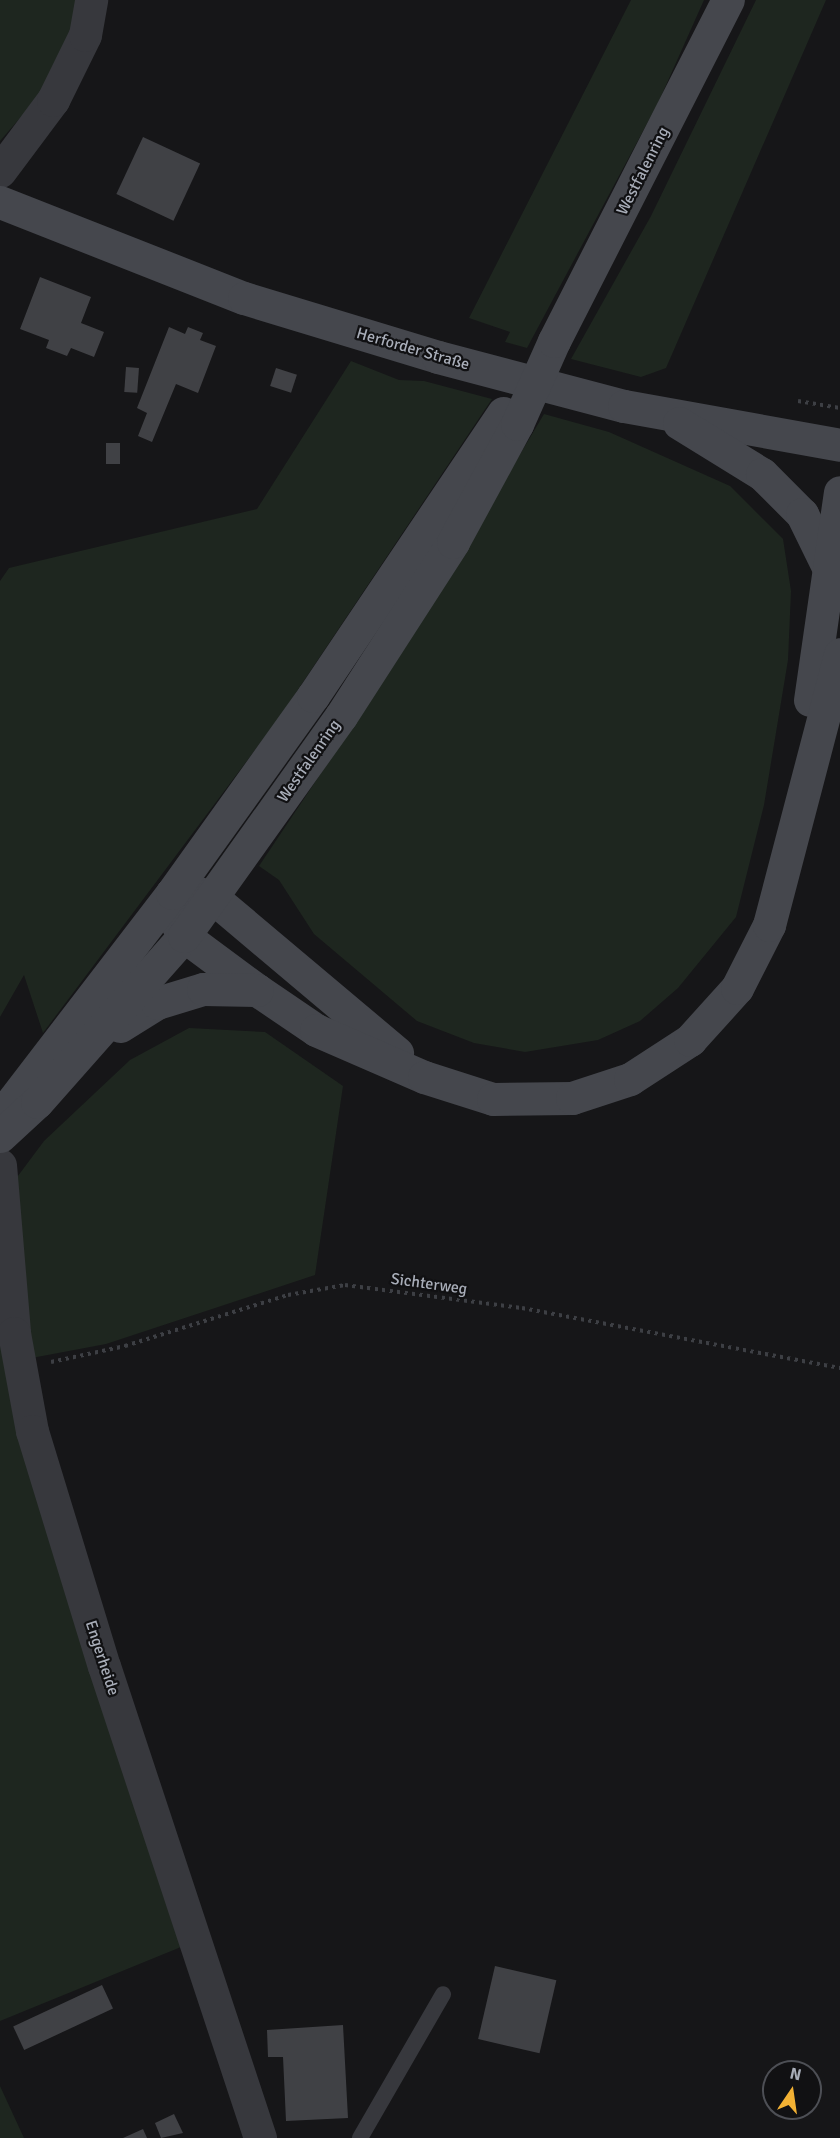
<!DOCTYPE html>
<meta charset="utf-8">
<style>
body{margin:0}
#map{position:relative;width:840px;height:2138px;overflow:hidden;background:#161618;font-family:Signika,sans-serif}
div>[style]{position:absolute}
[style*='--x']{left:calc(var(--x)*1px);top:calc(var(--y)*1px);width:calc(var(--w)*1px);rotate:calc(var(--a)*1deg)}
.green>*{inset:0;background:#1e261f}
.building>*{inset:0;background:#404145;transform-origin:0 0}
.path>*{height:4px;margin-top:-2px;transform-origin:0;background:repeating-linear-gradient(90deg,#3d3f44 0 3px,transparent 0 7.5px)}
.service>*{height:16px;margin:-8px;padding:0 8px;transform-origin:8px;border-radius:8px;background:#37383d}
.minor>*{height:33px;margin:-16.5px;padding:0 16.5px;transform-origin:16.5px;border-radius:16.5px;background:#37383d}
.secondary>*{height:33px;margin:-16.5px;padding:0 16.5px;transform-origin:16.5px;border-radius:16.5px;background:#45474d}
span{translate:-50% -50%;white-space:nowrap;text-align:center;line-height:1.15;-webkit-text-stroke:4.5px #111113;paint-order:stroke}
.street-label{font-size:16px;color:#a8adb8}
.north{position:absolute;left:762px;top:2060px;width:60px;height:60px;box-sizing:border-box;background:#111113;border:2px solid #4d4f55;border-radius:50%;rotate:13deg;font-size:16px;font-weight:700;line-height:24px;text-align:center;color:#a8adb8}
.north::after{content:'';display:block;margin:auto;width:21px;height:27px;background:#f2b134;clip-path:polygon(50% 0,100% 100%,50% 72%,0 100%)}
</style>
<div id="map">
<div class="green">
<i style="clip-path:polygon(0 0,81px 0,73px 33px,40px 95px,0 141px)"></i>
<i style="clip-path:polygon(631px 0,704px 0,658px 103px,527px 348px,505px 342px,510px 332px,469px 318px)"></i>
<i style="clip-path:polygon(756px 0,826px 0,666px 368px,641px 377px,571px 359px,651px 216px)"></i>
<i style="clip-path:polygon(351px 361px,399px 380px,424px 381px,492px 399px,279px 718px,43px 1033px,24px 975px,0 1017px,0 581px,9px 568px,257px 509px)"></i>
<i style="clip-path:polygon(544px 414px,609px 432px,730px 486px,783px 539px,791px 591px,788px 660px,764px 805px,736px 917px,678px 988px,640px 1021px,598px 1040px,525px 1052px,474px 1043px,417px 1021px,314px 934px,279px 880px,259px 866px,408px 643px)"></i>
<i style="clip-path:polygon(189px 1028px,265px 1032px,343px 1086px,315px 1275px,106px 1344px,21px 1360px,181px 1947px,0 2021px,0 1200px,44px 1141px,130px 1060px)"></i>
<i style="clip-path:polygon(0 2086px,24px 2138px,0 2138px)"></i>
</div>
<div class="building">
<i style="left:143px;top:137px;width:63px;height:63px;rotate:25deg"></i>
<i style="clip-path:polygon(40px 277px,91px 297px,81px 323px,104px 332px,94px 357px,71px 348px,67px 356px,46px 348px,49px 340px,20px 329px)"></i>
<i style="clip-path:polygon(169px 327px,185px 334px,188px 327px,203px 333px,200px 340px,216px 346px,198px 393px,176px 384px,152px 442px,138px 436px,147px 413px,137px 408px)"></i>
<i style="left:126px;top:367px;width:13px;height:25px;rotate:4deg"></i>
<i style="left:276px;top:368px;width:22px;height:19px;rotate:18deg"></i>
<i style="left:106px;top:443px;width:14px;height:21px"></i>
<i style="left:495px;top:1966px;width:63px;height:75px;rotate:13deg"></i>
<i style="left:102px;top:1985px;width:26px;height:98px;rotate:65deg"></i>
<i style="clip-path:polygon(343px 2025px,348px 2118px,286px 2121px,283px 2057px,268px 2057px,267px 2030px)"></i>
<i style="clip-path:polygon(174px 2114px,183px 2133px,161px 2138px,155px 2123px)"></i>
<i style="clip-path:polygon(143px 2129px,147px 2138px,123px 2138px)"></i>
</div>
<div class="path">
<i style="--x:798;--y:401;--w:43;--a:9.5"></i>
<i style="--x:51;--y:1362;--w:76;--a:-12.2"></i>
<i style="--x:125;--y:1346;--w:171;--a:-17.4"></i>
<i style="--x:288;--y:1295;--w:58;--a:-10"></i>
<i style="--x:345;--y:1285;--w:178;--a:7.4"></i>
<i style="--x:522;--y:1308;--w:324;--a:10.7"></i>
</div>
<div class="service">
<i style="--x:360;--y:2138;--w:166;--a:-60"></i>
</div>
<div class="minor">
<i style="--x:0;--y:171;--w:89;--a:-53.3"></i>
<i style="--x:53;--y:100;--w:72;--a:-63.8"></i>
<i style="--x:85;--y:35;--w:36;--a:-80"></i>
<i style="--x:0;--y:1165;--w:169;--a:85.2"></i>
<i style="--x:14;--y:1333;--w:100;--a:79.6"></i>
<i style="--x:32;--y:1431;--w:246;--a:73"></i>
<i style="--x:104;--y:1666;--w:497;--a:71.7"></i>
</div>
<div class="secondary">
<i style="--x:0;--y:202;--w:262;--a:21.5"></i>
<i style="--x:244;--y:298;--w:203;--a:16.9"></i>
<i style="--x:438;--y:357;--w:192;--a:14.8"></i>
<i style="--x:624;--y:406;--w:219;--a:10.2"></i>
<i style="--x:679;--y:423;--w:97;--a:31.6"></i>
<i style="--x:762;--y:474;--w:57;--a:45"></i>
<i style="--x:802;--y:514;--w:59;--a:63.9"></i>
<i style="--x:810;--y:700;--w:210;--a:-81.8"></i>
<i style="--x:192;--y:891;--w:21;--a:17"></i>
<i style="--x:212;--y:897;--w:242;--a:40.1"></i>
<i style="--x:172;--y:893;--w:20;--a:93"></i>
<i style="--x:171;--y:913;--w:26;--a:61"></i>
<i style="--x:184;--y:936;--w:91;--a:36.5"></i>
<i style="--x:257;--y:990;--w:71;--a:34.1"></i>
<i style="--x:316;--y:1030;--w:118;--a:23.5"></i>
<i style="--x:424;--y:1077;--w:72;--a:17.7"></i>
<i style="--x:493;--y:1099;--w:79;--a:-0.7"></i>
<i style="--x:572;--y:1098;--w:61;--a:-18.1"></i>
<i style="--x:630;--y:1079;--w:72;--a:-33"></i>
<i style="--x:690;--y:1040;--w:70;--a:-47.9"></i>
<i style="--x:737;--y:988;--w:71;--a:-63.1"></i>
<i style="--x:769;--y:925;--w:280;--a:-75.3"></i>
<i style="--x:120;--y:1026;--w:44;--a:-31.9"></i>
<i style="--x:157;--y:1003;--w:48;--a:-16.9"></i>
<i style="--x:203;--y:989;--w:54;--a:1.1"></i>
<i style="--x:7;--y:1108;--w:271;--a:-52.5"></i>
<i style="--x:172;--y:893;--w:242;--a:-54.4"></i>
<i style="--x:313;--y:696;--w:341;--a:-56.1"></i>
<i style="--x:0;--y:1136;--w:50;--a:-42.6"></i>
<i style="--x:37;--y:1102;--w:222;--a:-48.5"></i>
<i style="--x:184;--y:936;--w:270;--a:-54.5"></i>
<i style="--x:341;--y:716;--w:207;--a:-57.2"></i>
<i style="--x:453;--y:542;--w:134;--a:-61.5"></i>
<i style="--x:517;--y:424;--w:91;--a:-66"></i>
<i style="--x:554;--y:341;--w:383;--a:-63"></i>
</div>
<div class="street-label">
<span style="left:643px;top:171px;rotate:-63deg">Westfalenring</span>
<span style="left:413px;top:349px;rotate:16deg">Herforder Straße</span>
<span style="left:309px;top:761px;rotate:-55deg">Westfalenring</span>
<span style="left:429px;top:1284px;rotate:8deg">Sichterweg</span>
<span style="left:102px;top:1658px;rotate:72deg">Engerheide</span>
</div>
<div class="north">N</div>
</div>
